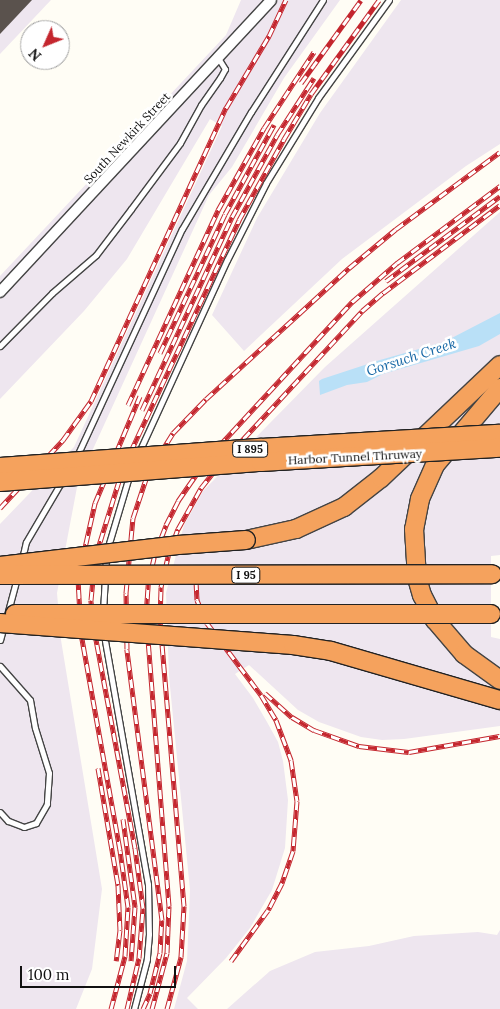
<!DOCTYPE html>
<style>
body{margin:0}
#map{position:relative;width:500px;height:1009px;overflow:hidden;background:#fffdf5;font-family:Lora,serif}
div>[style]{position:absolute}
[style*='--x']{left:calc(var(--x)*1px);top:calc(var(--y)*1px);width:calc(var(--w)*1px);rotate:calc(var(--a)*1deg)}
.industrial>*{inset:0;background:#eee6ef}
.water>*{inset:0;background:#b9e0f7}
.building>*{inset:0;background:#5a524d}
.roads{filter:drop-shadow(1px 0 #444) drop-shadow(-1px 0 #444) drop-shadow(0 1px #444) drop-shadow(0 -1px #444)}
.lane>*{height:5px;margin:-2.5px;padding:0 2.5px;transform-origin:2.5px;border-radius:2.5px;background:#fff}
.street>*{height:10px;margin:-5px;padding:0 5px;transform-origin:5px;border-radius:5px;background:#fff}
.highway>*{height:18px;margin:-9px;padding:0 9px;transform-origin:9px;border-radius:9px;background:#f5a25d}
.rail>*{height:5px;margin-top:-2.5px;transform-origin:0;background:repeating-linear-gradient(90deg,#fff 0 9px,#c4262e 0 18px);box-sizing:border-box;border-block:1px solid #c4262e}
.bridges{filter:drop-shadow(1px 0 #222) drop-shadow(-1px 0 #222) drop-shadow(0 1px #222) drop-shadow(0 -1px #222)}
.highway-bridge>*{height:18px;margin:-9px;padding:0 9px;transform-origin:9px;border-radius:9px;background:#f5a25d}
span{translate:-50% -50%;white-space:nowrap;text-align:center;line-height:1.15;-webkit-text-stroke:5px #fff;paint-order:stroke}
.shield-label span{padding:1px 4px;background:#fff;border:1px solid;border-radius:4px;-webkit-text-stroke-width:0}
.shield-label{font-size:11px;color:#111;font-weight:700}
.street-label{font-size:12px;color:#111}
.water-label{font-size:14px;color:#1768a6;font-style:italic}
.north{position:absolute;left:20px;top:20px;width:50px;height:50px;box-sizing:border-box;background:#fff;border:1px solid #a0a0a0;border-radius:50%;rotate:226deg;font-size:14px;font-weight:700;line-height:20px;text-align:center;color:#111}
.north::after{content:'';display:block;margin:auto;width:18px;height:22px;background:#c4262e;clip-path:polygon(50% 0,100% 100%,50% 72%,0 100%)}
.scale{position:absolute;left:20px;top:966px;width:156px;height:22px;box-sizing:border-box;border:2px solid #111;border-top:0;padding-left:6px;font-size:15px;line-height:18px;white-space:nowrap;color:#111;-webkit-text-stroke:4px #fff;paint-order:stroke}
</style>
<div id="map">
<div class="industrial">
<i style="clip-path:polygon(0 0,51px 0,0 54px)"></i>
<i style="clip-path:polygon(241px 0,340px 0,284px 78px,232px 167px,209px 195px,78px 482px,57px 593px,61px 640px,102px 889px,92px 969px,76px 1009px,0 1009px,0 524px,74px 447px,222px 126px,210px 119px,127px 259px,84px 311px,0 399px,0 276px,226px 35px)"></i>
<i style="clip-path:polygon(401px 0,500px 0,500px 144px,466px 166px,342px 259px,244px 351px,212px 315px,257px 218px,320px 113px)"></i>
<i style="clip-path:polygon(500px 212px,500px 555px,491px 556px,491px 637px,500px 639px,500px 726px,404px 739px,382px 740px,361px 737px,319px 722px,298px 710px,249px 665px,235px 674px,253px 698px,267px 722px,278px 742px,283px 761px,288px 800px,285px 848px,272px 890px,250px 928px,226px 958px,187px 998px,198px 1009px,174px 1009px,187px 961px,190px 890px,169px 676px,166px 593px,184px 525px,203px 491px,325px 367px)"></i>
<i style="clip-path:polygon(500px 930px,500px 1009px,227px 1009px,270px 971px,315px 952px,369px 946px,414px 936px,478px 932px,497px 935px)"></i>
</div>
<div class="water">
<i style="clip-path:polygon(500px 313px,500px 334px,479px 346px,383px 374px,367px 382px,347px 385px,320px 395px,319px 381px,322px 379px,380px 360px,444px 342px)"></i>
</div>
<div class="building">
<i style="clip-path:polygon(0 0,32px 0,0 34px)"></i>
</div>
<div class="roads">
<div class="lane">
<i style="--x:0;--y:346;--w:74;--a:-45.5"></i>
<i style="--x:52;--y:293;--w:58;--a:-40.8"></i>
<i style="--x:96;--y:255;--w:58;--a:-52.7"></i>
<i style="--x:131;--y:209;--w:82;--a:-53.4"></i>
<i style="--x:180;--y:143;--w:43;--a:-61.1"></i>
<i style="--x:201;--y:105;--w:33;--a:-55"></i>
<i style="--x:220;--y:78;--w:10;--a:-61"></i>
<i style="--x:225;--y:69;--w:13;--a:-122"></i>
<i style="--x:139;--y:452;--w:211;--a:-65.4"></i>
<i style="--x:227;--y:260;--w:86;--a:-63.1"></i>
<i style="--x:266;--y:183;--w:100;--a:-58.5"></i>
<i style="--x:318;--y:98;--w:121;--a:-54.1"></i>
<i style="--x:76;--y:458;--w:252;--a:-65.2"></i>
<i style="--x:182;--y:229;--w:136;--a:-59.5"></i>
<i style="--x:251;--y:112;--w:133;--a:-57.3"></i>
<i style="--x:107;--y:550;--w:77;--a:-73.4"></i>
<i style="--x:22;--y:559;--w:17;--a:-77"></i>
<i style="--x:26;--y:542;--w:71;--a:-59.5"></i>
<i style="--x:103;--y:612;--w:54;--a:-86.8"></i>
<i style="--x:7;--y:615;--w:39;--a:-75"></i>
<i style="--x:104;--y:635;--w:253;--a:80"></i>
<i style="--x:148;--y:884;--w:50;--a:88.9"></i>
<i style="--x:149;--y:934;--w:25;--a:95"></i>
<i style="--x:147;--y:959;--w:52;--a:104.6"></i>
<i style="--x:0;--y:640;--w:16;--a:-75"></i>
<i style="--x:0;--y:666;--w:45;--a:48.6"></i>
<i style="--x:30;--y:700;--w:28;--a:80"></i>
<i style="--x:35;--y:728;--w:47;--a:72.7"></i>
<i style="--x:49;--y:773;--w:31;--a:94"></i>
<i style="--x:47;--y:804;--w:22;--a:120"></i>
<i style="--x:36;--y:823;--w:13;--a:162"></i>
<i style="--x:24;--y:827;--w:17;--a:-159"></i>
<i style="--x:8;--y:821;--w:12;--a:-132"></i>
</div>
<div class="street">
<i style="--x:0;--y:292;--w:398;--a:-47.1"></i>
</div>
<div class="highway">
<i style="--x:500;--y:388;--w:101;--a:130.2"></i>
<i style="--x:435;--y:465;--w:37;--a:114"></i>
<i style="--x:420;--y:499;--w:31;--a:101"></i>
<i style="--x:414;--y:529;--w:49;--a:86.5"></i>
<i style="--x:417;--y:578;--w:18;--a:74"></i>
<i style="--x:422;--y:595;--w:28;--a:63"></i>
<i style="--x:435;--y:620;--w:45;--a:49.5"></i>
<i style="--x:464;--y:654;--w:44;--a:35.8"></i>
<i style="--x:246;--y:540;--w:51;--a:-12.4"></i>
<i style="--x:296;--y:529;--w:53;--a:-24.6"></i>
<i style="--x:344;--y:507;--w:47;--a:-38.1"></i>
<i style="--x:381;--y:478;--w:164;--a:-43.5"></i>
</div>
</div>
<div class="rail">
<i style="--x:301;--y:83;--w:102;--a:-54.1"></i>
<i style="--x:386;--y:281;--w:142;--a:-36.7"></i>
<i style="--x:160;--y:353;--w:153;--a:-64.9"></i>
<i style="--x:225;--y:214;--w:102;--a:-61.2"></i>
<i style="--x:128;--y:405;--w:215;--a:-65.2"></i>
<i style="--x:218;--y:210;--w:94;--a:-60.7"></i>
<i style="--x:264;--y:128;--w:91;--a:-56.7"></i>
<i style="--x:142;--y:410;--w:213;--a:-65"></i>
<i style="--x:232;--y:217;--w:94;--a:-61.2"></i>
<i style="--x:277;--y:135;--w:68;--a:-57"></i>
<i style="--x:0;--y:508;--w:93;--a:-47.2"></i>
<i style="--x:63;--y:440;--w:48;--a:-54.3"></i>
<i style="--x:91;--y:401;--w:323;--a:-65.3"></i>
<i style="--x:226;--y:108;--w:84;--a:-59.2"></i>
<i style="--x:269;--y:36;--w:40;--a:-65"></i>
<i style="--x:196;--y:581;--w:19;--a:87"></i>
<i style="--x:197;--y:600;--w:25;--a:67"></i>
<i style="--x:207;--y:623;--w:90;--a:53.1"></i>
<i style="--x:261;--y:695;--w:29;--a:59"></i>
<i style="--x:276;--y:720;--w:43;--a:69.4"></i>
<i style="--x:291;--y:760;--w:41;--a:81.7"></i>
<i style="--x:297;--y:801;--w:50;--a:94.6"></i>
<i style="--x:293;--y:851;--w:34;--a:109"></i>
<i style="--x:282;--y:883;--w:30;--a:117"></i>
<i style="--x:268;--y:910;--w:63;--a:126"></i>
<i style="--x:265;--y:693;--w:36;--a:42"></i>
<i style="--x:292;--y:717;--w:26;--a:31"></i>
<i style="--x:314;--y:730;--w:48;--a:19.6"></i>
<i style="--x:359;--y:746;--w:50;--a:6.8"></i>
<i style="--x:409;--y:752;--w:92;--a:-10"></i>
<i style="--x:98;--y:768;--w:119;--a:80.3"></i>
<i style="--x:118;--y:885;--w:45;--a:87.5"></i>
<i style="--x:120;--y:930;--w:31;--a:97"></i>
<i style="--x:123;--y:819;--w:89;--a:82.2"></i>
<i style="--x:135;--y:907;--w:54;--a:94.2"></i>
<i style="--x:111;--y:1009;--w:55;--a:-75.2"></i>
<i style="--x:125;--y:956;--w:49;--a:-86.5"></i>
<i style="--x:128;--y:907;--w:58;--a:-98"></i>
<i style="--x:120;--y:850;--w:219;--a:-100.2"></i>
<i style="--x:81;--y:634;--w:55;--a:-93.1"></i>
<i style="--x:78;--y:579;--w:78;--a:-77.4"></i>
<i style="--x:95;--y:503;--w:116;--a:-67.2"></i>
<i style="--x:127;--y:1009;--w:52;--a:-76.8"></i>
<i style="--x:139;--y:958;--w:50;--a:-85.4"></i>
<i style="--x:143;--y:908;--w:61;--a:-97.6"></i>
<i style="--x:135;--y:848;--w:218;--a:-100.6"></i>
<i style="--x:95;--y:634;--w:34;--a:-97"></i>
<i style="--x:91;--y:600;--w:42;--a:-84.6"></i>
<i style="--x:95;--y:558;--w:94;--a:-72.7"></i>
<i style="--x:123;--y:468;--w:274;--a:-64.9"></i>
<i style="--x:239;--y:220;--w:93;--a:-60.9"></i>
<i style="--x:284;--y:139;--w:52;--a:-59"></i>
<i style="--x:311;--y:94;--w:116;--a:-54.1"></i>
<i style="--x:143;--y:1009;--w:17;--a:-66"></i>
<i style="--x:150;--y:993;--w:41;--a:-76"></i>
<i style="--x:160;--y:953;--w:33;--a:-87"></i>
<i style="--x:162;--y:920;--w:273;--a:-97.4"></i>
<i style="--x:127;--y:649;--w:56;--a:-91"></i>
<i style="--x:126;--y:593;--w:75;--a:-84.7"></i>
<i style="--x:133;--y:518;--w:47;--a:-71.6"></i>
<i style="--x:148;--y:473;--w:47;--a:-58"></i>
<i style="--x:173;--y:433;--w:47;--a:-45.9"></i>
<i style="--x:206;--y:399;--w:194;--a:-42.5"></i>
<i style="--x:349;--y:268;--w:61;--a:-39.7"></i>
<i style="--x:396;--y:229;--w:129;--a:-36.5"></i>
<i style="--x:152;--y:1009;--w:58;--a:-75"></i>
<i style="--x:167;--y:953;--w:47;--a:-87.6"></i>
<i style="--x:169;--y:906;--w:291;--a:-94.5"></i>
<i style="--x:146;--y:616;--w:32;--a:-86"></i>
<i style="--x:148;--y:584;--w:31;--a:-77"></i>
<i style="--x:155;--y:554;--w:31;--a:-69"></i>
<i style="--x:166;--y:525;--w:27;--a:-63"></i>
<i style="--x:178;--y:501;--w:51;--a:-55.4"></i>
<i style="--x:207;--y:459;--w:214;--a:-47.3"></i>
<i style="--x:352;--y:302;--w:60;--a:-40.9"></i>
<i style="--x:397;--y:263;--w:129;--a:-36.8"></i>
<i style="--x:167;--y:1009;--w:54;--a:-74.9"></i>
<i style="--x:181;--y:957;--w:51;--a:-86.6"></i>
<i style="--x:184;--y:906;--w:289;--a:-94.8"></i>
<i style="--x:160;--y:618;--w:31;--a:-88"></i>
<i style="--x:161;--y:587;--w:32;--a:-77"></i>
<i style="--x:168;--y:556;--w:29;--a:-70"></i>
<i style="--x:178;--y:529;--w:47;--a:-60.7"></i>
<i style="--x:201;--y:488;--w:29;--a:-52"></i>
<i style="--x:219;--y:465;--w:210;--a:-47.1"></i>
<i style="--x:362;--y:311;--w:28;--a:-41"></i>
<i style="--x:383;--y:293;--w:146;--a:-36.9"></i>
</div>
<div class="bridges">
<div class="highway-bridge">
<i style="--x:0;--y:467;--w:262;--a:-4.2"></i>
<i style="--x:261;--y:448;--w:239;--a:-3.4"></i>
<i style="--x:0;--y:482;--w:262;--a:-4.4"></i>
<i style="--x:261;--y:462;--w:239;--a:-3.4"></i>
<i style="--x:0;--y:566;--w:179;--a:-6.7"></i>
<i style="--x:178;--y:545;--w:68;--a:-4.2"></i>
<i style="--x:0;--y:575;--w:492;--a:-0.1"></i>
<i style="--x:15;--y:614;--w:476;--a:0"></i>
<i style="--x:0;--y:623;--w:294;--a:4.3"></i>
<i style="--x:293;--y:645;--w:38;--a:9"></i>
<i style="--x:331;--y:651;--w:176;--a:16.2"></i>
</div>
</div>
<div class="shield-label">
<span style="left:250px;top:449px">I 895</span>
<span style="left:246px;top:575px">I 95</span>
</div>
<div class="street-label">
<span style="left:127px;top:138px;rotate:-47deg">South Newkirk Street</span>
<span style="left:355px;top:457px;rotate:-3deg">Harbor Tunnel Thruway</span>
</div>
<div class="water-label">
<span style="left:411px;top:357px;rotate:-18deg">Gorsuch Creek</span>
</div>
<div class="north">N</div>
<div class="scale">100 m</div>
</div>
